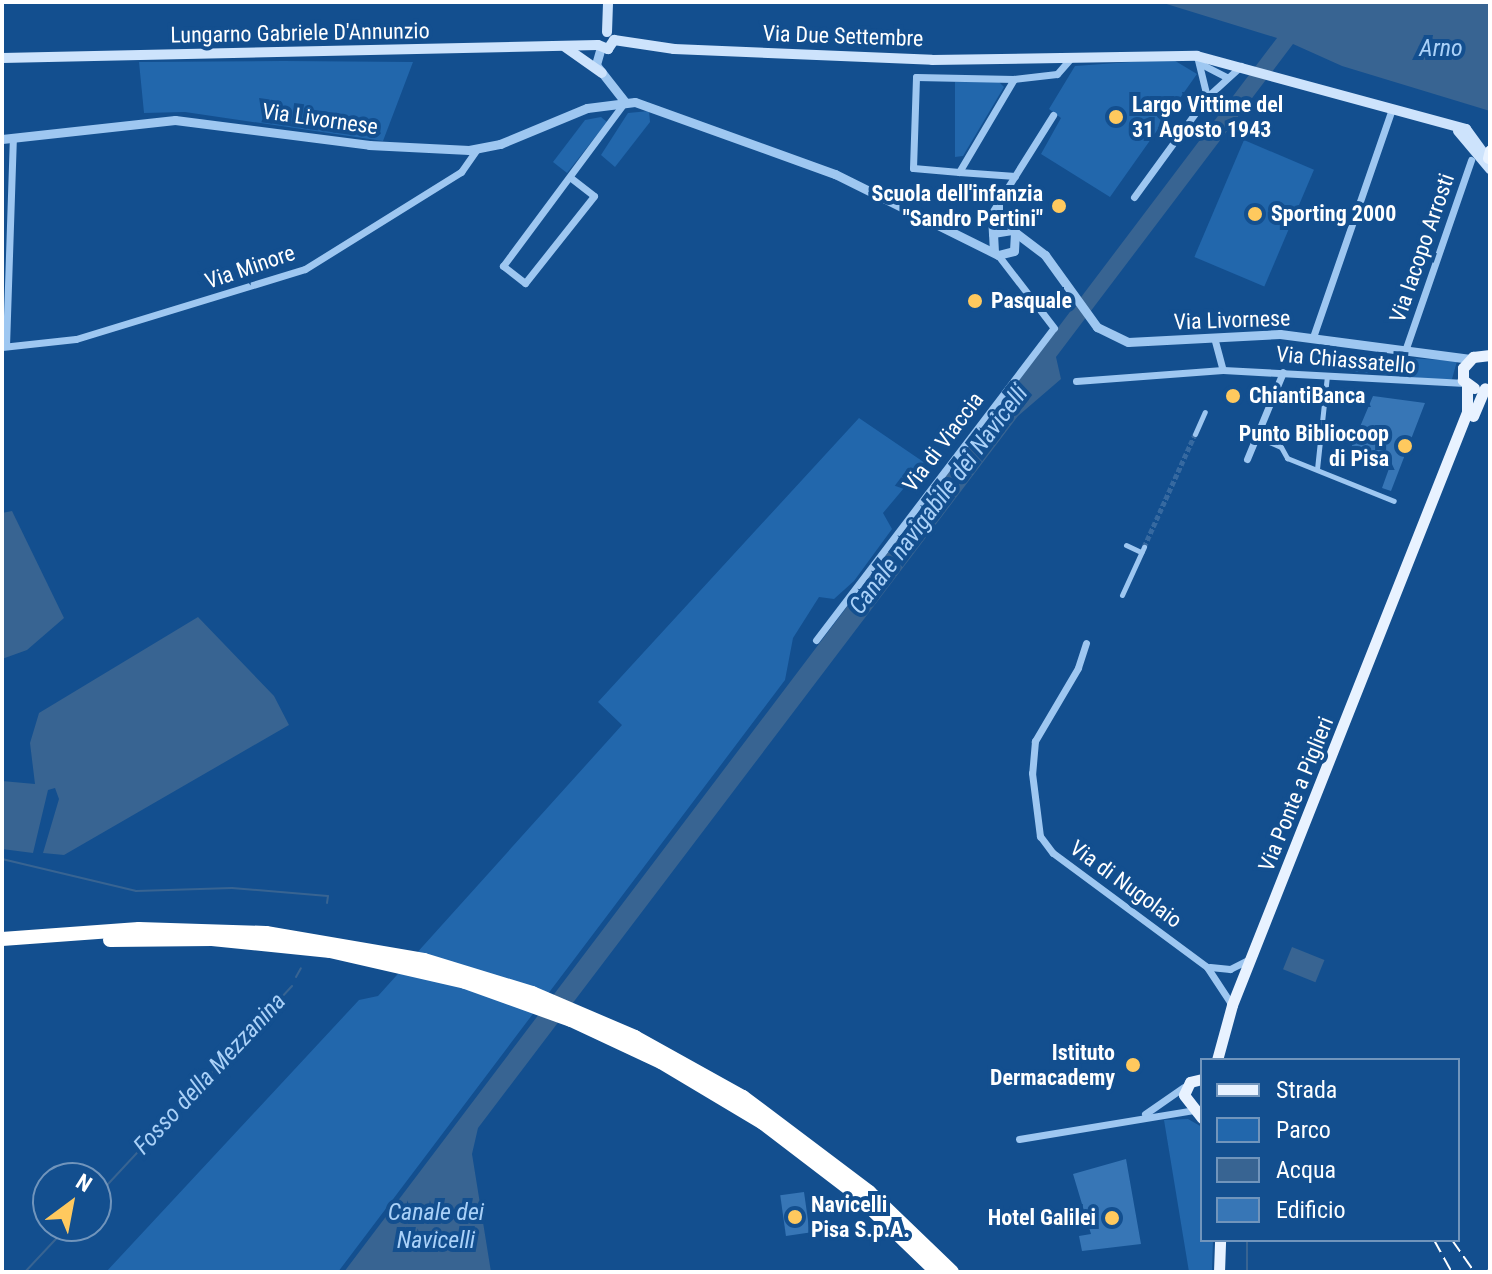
<!DOCTYPE html>
<style>
body{margin:0}
#map{position:relative;width:1492px;height:1274px;overflow:hidden;background:#134f8f;font-family:"Roboto Condensed",sans-serif}
div>[style]{position:absolute}
[style*='--x']{left:calc(var(--x)*1px);top:calc(var(--y)*1px);width:calc(var(--w)*1px);rotate:calc(var(--a)*1deg)}
.green>*{inset:0;background:#2267ac;transform-origin:0 0}
.water>*{inset:0;background:#386492;transform-origin:0 0}
.stream>*{height:2px;margin:-1px;padding:0 1px;transform-origin:1px;border-radius:1px;background:#386492}
.building>*{inset:0;background:#3776b6;transform-origin:0 0}
.pedestrian-tunnel>*{height:5px;margin-top:-2.5px;transform-origin:0;background:repeating-linear-gradient(90deg,#3669a0 0 5px,transparent 0 7.5px)}
.pedestrian>*{height:5px;margin:-2.5px;padding:0 2.5px;transform-origin:2.5px;border-radius:2.5px;background:#9ec7f1}
.minor>*{height:7px;margin:-3.5px;padding:0 3.5px;transform-origin:3.5px;border-radius:3.5px;background:#9ec7f1}
.tertiary>*{height:9px;margin:-4.5px;padding:0 4.5px;transform-origin:4.5px;border-radius:4.5px;background:#9ec7f1}
.secondary>*{height:10px;margin:-5px;padding:0 5px;transform-origin:5px;border-radius:5px;background:#cde3fc}
.primary>*{height:11px;margin:-5.5px;padding:0 5.5px;transform-origin:5.5px;border-radius:5.5px;background:#e8f2ff}
.motorway>*{height:14px;margin:-7px;padding:0 7px;transform-origin:7px;border-radius:7px;background:#fff}
.rail>*{height:2px;margin-top:-1px;transform-origin:0;background:repeating-linear-gradient(90deg,#fff 0 14px,transparent 0 20px)}
.dots>*{width:22px;height:22px;translate:-50% -50%;box-sizing:border-box;border:4px solid #134f8f;border-radius:50%}
span{translate:-50% -50%;white-space:nowrap;text-align:center;line-height:1.15;-webkit-text-stroke:8px #134f8f;paint-order:stroke}
.street-label{font-size:22px;color:#fff}
.poi-label{font-size:22px;color:#fff;font-weight:700}
.left{translate:0 -50%;text-align:left}
.right{translate:-100% -50%;text-align:right}
.water-label{font-size:24px;color:#aad1f8;font-style:italic}
.frame{position:absolute;inset:0;border:4px solid #fff;pointer-events:none}
.legend{position:absolute;left:1200px;top:1058px;width:260px;height:184px;box-sizing:border-box;background:#134f8f;border:2px solid #7195bc;margin:0;padding:10px 14px;list-style:none;font-size:24px;color:#fff}
.legend li{display:flex;align-items:center;gap:16px;height:40px}
.legend b{width:40px;border:2px solid #7195bc}
.north{position:absolute;left:32px;top:1162px;width:80px;height:80px;box-sizing:border-box;background:#134f8f;border:2px solid #7195bc;border-radius:50%;rotate:32deg;font-size:22px;font-weight:700;line-height:32px;text-align:center;color:#fff}
.north::after{content:'';display:block;margin:auto;width:28px;height:36px;background:#ffc95e;clip-path:polygon(50% 0,100% 100%,50% 72%,0 100%)}
</style>
<div id="map">
<div class="green">
<i style="clip-path:polygon(1172px 59px,1197px 74px,1110px 197px,1041px 154px,1061px 118px,1049px 109px,1075px 66px)"></i>
<i style="clip-path:polygon(139px 62px,283px 61px,413px 62px,383px 141px,185px 112px,144px 113px)"></i>
<i style="clip-path:polygon(955px 82px,999px 82px,1004px 87px,963px 156px,955px 157px)"></i>
<i style="clip-path:polygon(649px 111px,650px 122px,615px 167px,601px 155px,628px 113px)"></i>
<i style="clip-path:polygon(601px 117px,607px 122px,567px 173px,553px 162px,585px 120px)"></i>
<i style="left:1244px;top:140px;width:76px;height:127px;rotate:23deg"></i>
<i style="clip-path:polygon(1318px 350px,1359px 355px,1457px 361px,1452px 379px,1431px 379px,1317px 368px)"></i>
<i style="clip-path:polygon(859px 418px,925px 463px,883px 513px,892px 529px,854px 581px,834px 599px,819px 597px,793px 638px,785px 680px,338px 1272px,106px 1272px,359px 1000px,378px 996px,622px 725px,598px 702px)"></i>
<i style="clip-path:polygon(1188px 1119px,1202px 1127px,1202px 1240px,1213px 1240px,1212px 1271px,1189px 1272px,1164px 1120px)"></i>
</div>
<div class="water">
<i style="clip-path:polygon(1160px 2px,1490px 2px,1490px 111px,1342px 66px,1293px 44px,1056px 357px,1061px 379px,1018px 416px,478px 1128px,472px 1154px,491px 1272px,344px 1272px,1277px 38px)"></i>
<i style="clip-path:polygon(12px 511px,64px 618px,27px 650px,2px 659px,2px 513px)"></i>
<i style="clip-path:polygon(198px 617px,274px 696px,289px 725px,64px 855px,43px 853px,59px 799px,55px 788px,48px 790px,33px 853px,2px 849px,2px 781px,35px 784px,30px 743px,39px 713px)"></i>
<i style="left:1292px;top:947px;width:35px;height:24px;rotate:22deg"></i>
</div>
<div class="stream">
<i style="--x:2;--y:859;--w:138;--a:13.4"></i>
<i style="--x:136;--y:891;--w:96;--a:-1.8"></i>
<i style="--x:232;--y:888;--w:96;--a:4.8"></i>
<i style="--x:328;--y:896;--w:7;--a:98"></i>
<i style="--x:296;--y:977;--w:10;--a:-61"></i>
<i style="--x:96;--y:1197;--w:288;--a:-47.1"></i>
<i style="--x:1247;--y:1240;--w:32;--a:90"></i>
<i style="--x:25;--y:1272;--w:63;--a:-46.9"></i>
</div>
<div class="building">
<i style="clip-path:polygon(1373px 396px,1425px 403px,1391px 491px,1382px 488px,1391px 463px,1351px 448px)"></i>
<i style="clip-path:polygon(1126px 1159px,1141px 1244px,1082px 1251px,1079px 1236px,1091px 1234px,1073px 1174px)"></i>
<i style="left:804px;top:1192px;width:41px;height:24px;rotate:82deg"></i>
</div>
<div class="pedestrian-tunnel">
<i style="--x:1144;--y:547;--w:124;--a:-65.7"></i>
</div>
<div class="pedestrian">
<i style="--x:1195;--y:434;--w:24;--a:-66"></i>
<i style="--x:1256;--y:436;--w:27;--a:24"></i>
<i style="--x:1281;--y:447;--w:13;--a:61"></i>
<i style="--x:1287;--y:458;--w:115;--a:21.9"></i>
<i style="--x:1317;--y:469;--w:94;--a:-83.9"></i>
<i style="--x:1126;--y:545;--w:17;--a:25"></i>
<i style="--x:1122;--y:595;--w:53;--a:-65.4"></i>
</div>
<div class="minor">
<i style="--x:1197;--y:56;--w:42;--a:76.3"></i>
<i style="--x:1207;--y:97;--w:46;--a:-42.4"></i>
<i style="--x:1203;--y:65;--w:27;--a:27"></i>
<i style="--x:959;--y:172;--w:46;--a:-175"></i>
<i style="--x:913;--y:168;--w:91;--a:-88.1"></i>
<i style="--x:916;--y:77;--w:98;--a:1.2"></i>
<i style="--x:1015;--y:176;--w:56;--a:-175.9"></i>
<i style="--x:959;--y:172;--w:108;--a:-59.4"></i>
<i style="--x:1014;--y:79;--w:43;--a:-6.6"></i>
<i style="--x:1057;--y:74;--w:21;--a:-49"></i>
<i style="--x:571;--y:178;--w:29;--a:38"></i>
<i style="--x:594;--y:196;--w:111;--a:128.4"></i>
<i style="--x:525;--y:283;--w:28;--a:-142"></i>
<i style="--x:503;--y:266;--w:204;--a:-53.4"></i>
<i style="--x:1134;--y:197;--w:124;--a:-53.9"></i>
<i style="--x:999;--y:221;--w:16;--a:-90"></i>
<i style="--x:992;--y:234;--w:20;--a:-93"></i>
<i style="--x:991;--y:214;--w:117;--a:-57.9"></i>
<i style="--x:1313;--y:337;--w:241;--a:-70.9"></i>
<i style="--x:1215;--y:341;--w:30;--a:75"></i>
<i style="--x:6;--y:346;--w:208;--a:-88.1"></i>
<i style="--x:2;--y:347;--w:74;--a:-6.2"></i>
<i style="--x:76;--y:339;--w:239;--a:-17"></i>
<i style="--x:305;--y:269;--w:184;--a:-31.9"></i>
<i style="--x:461;--y:172;--w:28;--a:-55"></i>
<i style="--x:1406;--y:348;--w:199;--a:-70.9"></i>
<i style="--x:1076;--y:381;--w:147;--a:-4.3"></i>
<i style="--x:1223;--y:370;--w:242;--a:3.1"></i>
<i style="--x:1247;--y:459;--w:94;--a:-67.5"></i>
<i style="--x:816;--y:640;--w:392;--a:-52.7"></i>
<i style="--x:1054;--y:328;--w:92;--a:-127.5"></i>
<i style="--x:1086;--y:643;--w:26;--a:108"></i>
<i style="--x:1078;--y:668;--w:85;--a:120.5"></i>
<i style="--x:1035;--y:741;--w:32;--a:95"></i>
<i style="--x:1032;--y:773;--w:64;--a:82.8"></i>
<i style="--x:1040;--y:836;--w:21;--a:53"></i>
<i style="--x:1053;--y:853;--w:192;--a:36.5"></i>
<i style="--x:1207;--y:967;--w:45;--a:56.7"></i>
<i style="--x:1210;--y:967;--w:20;--a:6"></i>
<i style="--x:1230;--y:969;--w:22;--a:-27"></i>
<i style="--x:1145;--y:1114;--w:47;--a:-34.7"></i>
<i style="--x:1019;--y:1139;--w:177;--a:-9.4"></i>
</div>
<div class="tertiary">
<i style="--x:601;--y:47;--w:19;--a:106"></i>
<i style="--x:596;--y:65;--w:47;--a:51.9"></i>
<i style="--x:2;--y:139;--w:174;--a:-6.3"></i>
<i style="--x:175;--y:120;--w:196;--a:7.3"></i>
<i style="--x:369;--y:145;--w:100;--a:2.9"></i>
<i style="--x:469;--y:150;--w:32;--a:-11"></i>
<i style="--x:500;--y:144;--w:94;--a:-22.5"></i>
<i style="--x:587;--y:108;--w:48;--a:-7.1"></i>
<i style="--x:635;--y:102;--w:213;--a:19.8"></i>
<i style="--x:835;--y:174;--w:182;--a:26.4"></i>
<i style="--x:998;--y:255;--w:16;--a:-14"></i>
<i style="--x:1014;--y:251;--w:19;--a:-87"></i>
<i style="--x:994;--y:252;--w:19;--a:-93"></i>
<i style="--x:993;--y:233;--w:19;--a:-9"></i>
<i style="--x:1012;--y:230;--w:41;--a:37.1"></i>
<i style="--x:1045;--y:255;--w:89;--a:54.2"></i>
<i style="--x:1097;--y:327;--w:34;--a:26"></i>
<i style="--x:1128;--y:342;--w:152;--a:-3"></i>
<i style="--x:1280;--y:334;--w:192;--a:7.5"></i>
</div>
<div class="secondary">
<i style="--x:607;--y:32;--w:30;--a:-88"></i>
<i style="--x:614;--y:40;--w:61;--a:8.5"></i>
<i style="--x:674;--y:49;--w:258;--a:2.4"></i>
<i style="--x:932;--y:60;--w:265;--a:-0.9"></i>
<i style="--x:1197;--y:56;--w:279;--a:15.2"></i>
<i style="--x:1466;--y:129;--w:39;--a:54"></i>
<i style="--x:598;--y:45;--w:11;--a:22"></i>
<i style="--x:608;--y:49;--w:11;--a:-56"></i>
<i style="--x:565;--y:47;--w:45;--a:35.1"></i>
<i style="--x:2;--y:58;--w:596;--a:-1.25"></i>
<i style="--x:1458;--y:131;--w:50;--a:49.9"></i>
</div>
<div class="primary">
<i style="--x:1488;--y:158;--w:8;--a:-76"></i>
<i style="--x:1474;--y:388;--w:14;--a:-144"></i>
<i style="--x:1463;--y:380;--w:12;--a:-90"></i>
<i style="--x:1463;--y:368;--w:15;--a:-48"></i>
<i style="--x:1473;--y:357;--w:17;--a:-7"></i>
<i style="--x:1473;--y:416;--w:30;--a:-67"></i>
<i style="--x:1217;--y:1060;--w:57;--a:-74.7"></i>
<i style="--x:1232;--y:1005;--w:638;--a:-68.38"></i>
<i style="--x:1467;--y:412;--w:26;--a:-90"></i>
<i style="--x:1202;--y:1079;--w:12;--a:166"></i>
<i style="--x:1190;--y:1082;--w:14;--a:115"></i>
<i style="--x:1184;--y:1095;--w:29;--a:52"></i>
<i style="--x:1219;--y:1272;--w:32;--a:-88"></i>
</div>
<div class="motorway">
<i style="--x:2;--y:939;--w:137;--a:-4.2"></i>
<i style="--x:139;--y:929;--w:127;--a:1.8"></i>
<i style="--x:266;--y:933;--w:160;--a:9.7"></i>
<i style="--x:424;--y:960;--w:113;--a:17"></i>
<i style="--x:532;--y:993;--w:112;--a:23.1"></i>
<i style="--x:635;--y:1037;--w:124;--a:29.1"></i>
<i style="--x:743;--y:1097;--w:158;--a:37"></i>
<i style="--x:869;--y:1192;--w:115;--a:43.9"></i>
<i style="--x:110;--y:940;--w:102;--a:-0.6"></i>
<i style="--x:212;--y:939;--w:119;--a:5.8"></i>
<i style="--x:330;--y:951;--w:139;--a:12.9"></i>
<i style="--x:465;--y:982;--w:113;--a:19.7"></i>
<i style="--x:571;--y:1020;--w:99;--a:25"></i>
<i style="--x:661;--y:1062;--w:119;--a:30.9"></i>
<i style="--x:763;--y:1123;--w:117;--a:37.4"></i>
<i style="--x:856;--y:1194;--w:112;--a:43.9"></i>
</div>
<div class="rail">
<i style="--x:1434;--y:1240;--w:37;--a:61"></i>
<i style="--x:1452;--y:1240;--w:39;--a:55"></i>
<i style="--x:1488;--y:1272;--w:6;--a:-72"></i>
</div>
<div class="dots">
<i style="left:1116px;top:117px;background:#ffc95e"></i>
<i style="left:1059px;top:206px;background:#ffc95e"></i>
<i style="left:1255px;top:214px;background:#ffc95e"></i>
<i style="left:975px;top:301px;background:#ffc95e"></i>
<i style="left:1233px;top:396px;background:#ffc95e"></i>
<i style="left:1405px;top:446px;background:#ffc95e"></i>
<i style="left:1133px;top:1065px;background:#ffc95e"></i>
<i style="left:795px;top:1217px;background:#ffc95e"></i>
<i style="left:1112px;top:1218px;background:#ffc95e"></i>
</div>
<div class="street-label">
<span style="left:300px;top:33px;rotate:-1deg">Lungarno Gabriele D'Annunzio</span>
<span style="left:843px;top:36px;rotate:2deg">Via Due Settembre</span>
<span style="left:320px;top:119px;rotate:8deg">Via Livornese</span>
<span style="left:1422px;top:248px;rotate:-71deg">Via Iacopo Arrosti</span>
<span style="left:250px;top:267px;rotate:-19deg">Via Minore</span>
<span style="left:1232px;top:320px;rotate:-2deg">Via Livornese</span>
<span style="left:1346px;top:360px;rotate:5deg">Via Chiassatello</span>
<span style="left:943px;top:442px;rotate:-53deg">Via di Viaccia</span>
<span style="left:1296px;top:794px;rotate:-68deg">Via Ponte a Piglieri</span>
<span style="left:1126px;top:884px;rotate:36deg">Via di Nugolaio</span>
</div>
<div class="poi-label">
<span class="left" style="left:1132px;top:117px">Largo Vittime del<br>31 Agosto 1943</span>
<span class="right" style="left:1043px;top:206px">Scuola dell'infanzia<br>"Sandro Pertini"</span>
<span class="left" style="left:1271px;top:214px">Sporting 2000</span>
<span class="left" style="left:991px;top:301px">Pasquale</span>
<span class="left" style="left:1249px;top:396px">ChiantiBanca</span>
<span class="right" style="left:1389px;top:446px">Punto Bibliocoop<br>di Pisa</span>
<span class="right" style="left:1115px;top:1065px">Istituto<br>Dermacademy</span>
<span class="left" style="left:811px;top:1217px">Navicelli<br>Pisa S.p.A.</span>
<span class="right" style="left:1096px;top:1218px">Hotel Galilei</span>
</div>
<div class="water-label">
<span style="left:1441px;top:49px">Arno</span>
<span style="left:939px;top:500px;rotate:-53deg">Canale navigabile dei Navicelli</span>
<span style="left:210px;top:1074px;rotate:-47deg">Fosso della Mezzanina</span>
<span style="left:436px;top:1227px">Canale dei<br>Navicelli</span>
</div>
<div class="frame"></div>
<ul class="legend">
<li><b style="height:10px;background:#e8f2ff"></b>Strada</li>
<li><b style="height:22px;background:#2267ac"></b>Parco</li>
<li><b style="height:22px;background:#386492"></b>Acqua</li>
<li><b style="height:22px;background:#3776b6"></b>Edificio</li>
</ul>
<div class="north">N</div>
</div>
